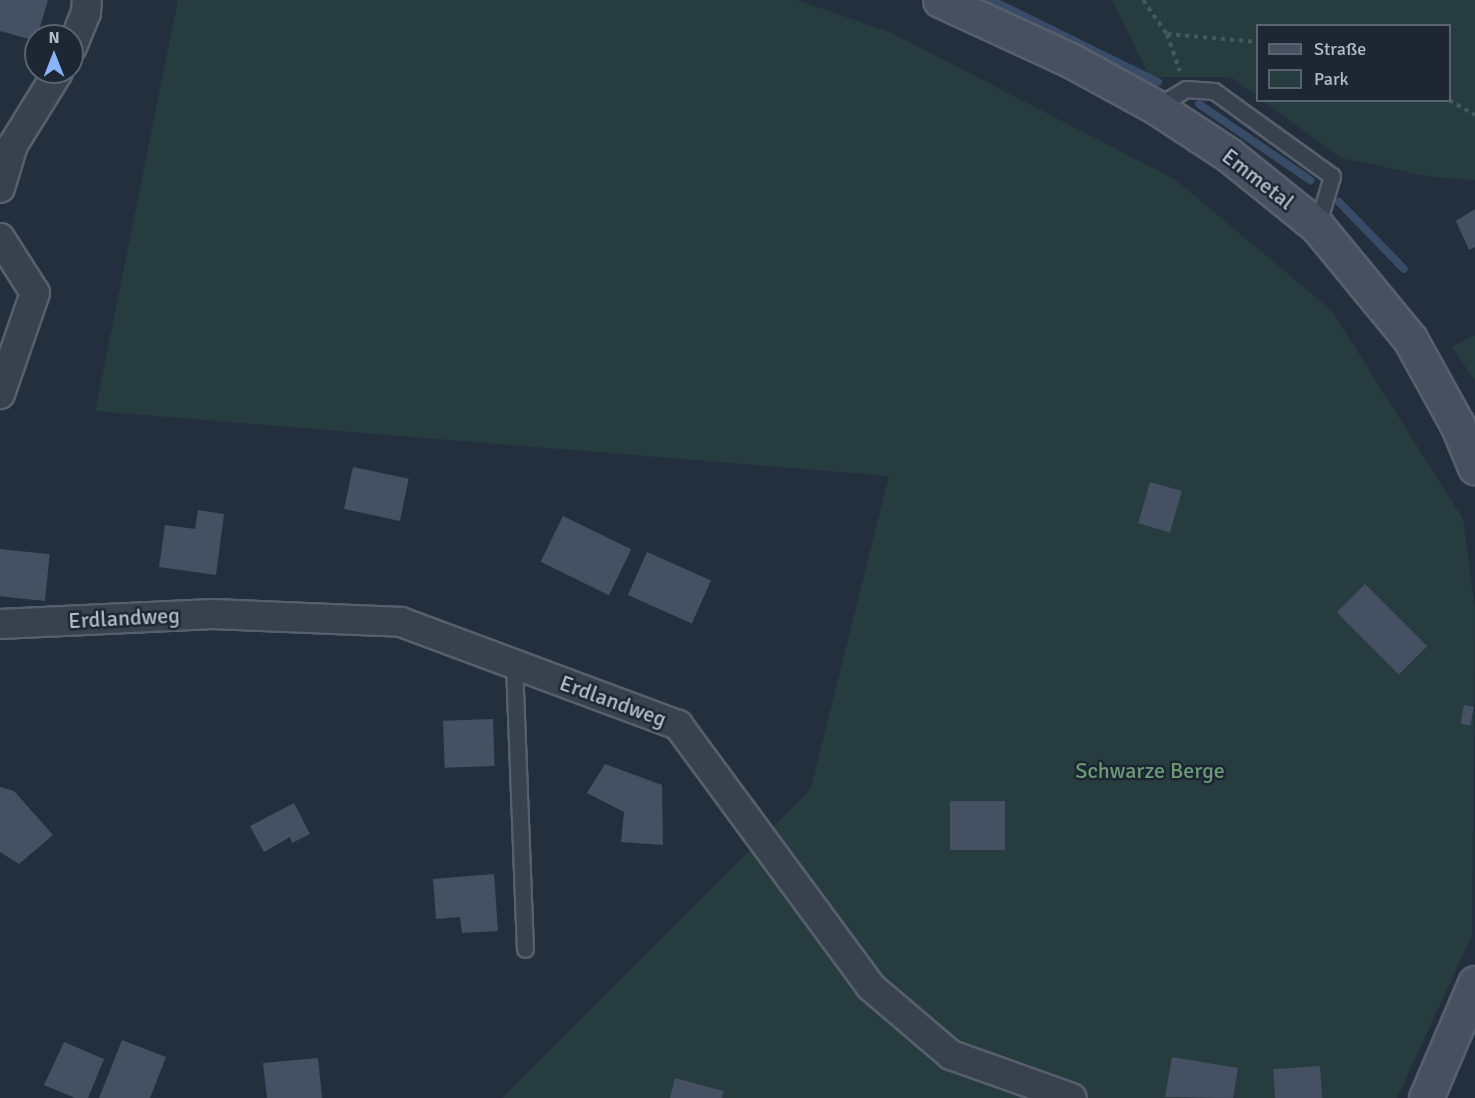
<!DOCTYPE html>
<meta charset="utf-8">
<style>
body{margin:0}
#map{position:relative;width:1475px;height:1098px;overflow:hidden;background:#242f3e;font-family:Signika,sans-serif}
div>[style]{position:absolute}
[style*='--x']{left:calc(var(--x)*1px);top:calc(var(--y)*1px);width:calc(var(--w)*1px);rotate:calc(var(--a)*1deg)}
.green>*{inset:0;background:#263c3f}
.stream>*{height:8px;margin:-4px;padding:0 4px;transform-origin:4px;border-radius:4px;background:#394c67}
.building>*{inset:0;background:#455162;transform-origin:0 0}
.path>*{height:4px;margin-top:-2px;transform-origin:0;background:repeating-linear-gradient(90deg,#44595c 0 4.5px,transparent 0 9px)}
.roads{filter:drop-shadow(2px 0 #565f6c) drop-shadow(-2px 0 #565f6c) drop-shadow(0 2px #565f6c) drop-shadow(0 -2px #565f6c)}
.service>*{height:15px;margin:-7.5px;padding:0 7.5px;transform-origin:7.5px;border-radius:7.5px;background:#38414e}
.minor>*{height:28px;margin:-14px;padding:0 14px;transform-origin:14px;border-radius:14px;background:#38414e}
.secondary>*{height:33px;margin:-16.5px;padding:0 16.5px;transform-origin:16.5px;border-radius:16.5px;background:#465061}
span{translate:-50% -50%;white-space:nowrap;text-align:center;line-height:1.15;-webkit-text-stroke:5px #1d2633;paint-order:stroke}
.street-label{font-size:22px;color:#b4bcc9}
.park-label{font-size:22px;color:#6b9a76}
.legend{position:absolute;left:1256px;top:24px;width:195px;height:78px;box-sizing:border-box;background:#1d2633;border:2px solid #59626f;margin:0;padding:8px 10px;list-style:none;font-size:18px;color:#b4bcc9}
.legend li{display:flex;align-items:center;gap:12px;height:30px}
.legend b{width:30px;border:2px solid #59626f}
.north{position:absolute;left:24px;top:24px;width:60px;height:60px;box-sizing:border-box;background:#1d2633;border:2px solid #59626f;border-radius:50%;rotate:0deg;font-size:16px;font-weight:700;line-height:24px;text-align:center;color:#b4bcc9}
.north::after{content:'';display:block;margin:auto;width:21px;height:27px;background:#8ab4f8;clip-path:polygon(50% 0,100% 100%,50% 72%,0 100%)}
</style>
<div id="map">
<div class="green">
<i style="clip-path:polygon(178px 0,797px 0,892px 33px,1176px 180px,1332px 311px,1463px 519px,1475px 610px,1472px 935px,1397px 1098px,502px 1098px,810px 790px,889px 476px,95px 411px)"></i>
<i style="clip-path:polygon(1112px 0,1475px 0,1475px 180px,1431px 177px,1341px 158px,1263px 101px,1450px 100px,1450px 26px,1258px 26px,1257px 96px,1231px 77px,1150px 77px)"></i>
<i style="clip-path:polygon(1475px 335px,1475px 381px,1452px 347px)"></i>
</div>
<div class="stream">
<i style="--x:991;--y:0;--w:186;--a:26.2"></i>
<i style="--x:1199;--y:104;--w:135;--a:34.4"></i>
<i style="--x:1339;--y:202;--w:93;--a:45.9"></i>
</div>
<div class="building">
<i style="clip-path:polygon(0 0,48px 0,36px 41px,0 31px)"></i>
<i style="clip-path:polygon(1475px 209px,1475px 247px,1469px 250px,1456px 221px)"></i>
<i style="left:353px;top:467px;width:57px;height:43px;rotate:12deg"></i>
<i style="left:1150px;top:482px;width:33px;height:43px;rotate:16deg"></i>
<i style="clip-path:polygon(198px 510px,224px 514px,216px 575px,159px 567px,165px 525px,195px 529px)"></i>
<i style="left:563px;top:516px;width:76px;height:51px;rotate:26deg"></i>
<i style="left:0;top:549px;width:50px;height:47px;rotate:6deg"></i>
<i style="left:647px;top:552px;width:70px;height:47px;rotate:24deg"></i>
<i style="left:1365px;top:584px;width:88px;height:40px;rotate:45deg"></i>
<i style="left:1464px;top:705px;width:10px;height:19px;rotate:11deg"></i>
<i style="left:493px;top:719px;width:47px;height:50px;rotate:88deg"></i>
<i style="clip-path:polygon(605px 764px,662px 785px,663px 845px,621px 842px,624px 812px,587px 793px)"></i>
<i style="clip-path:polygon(0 787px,14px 791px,53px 835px,19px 864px,0 852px)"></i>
<i style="left:1005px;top:801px;width:49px;height:55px;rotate:90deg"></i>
<i style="clip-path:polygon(294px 803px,310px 834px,292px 843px,290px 837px,264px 852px,250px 826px)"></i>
<i style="clip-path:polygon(494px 874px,498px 931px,462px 933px,460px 917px,436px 919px,433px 879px)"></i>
<i style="clip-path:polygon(122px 1040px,166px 1057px,150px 1098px,99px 1098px)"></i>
<i style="clip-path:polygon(64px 1042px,104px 1059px,88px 1098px,75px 1098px,44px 1085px)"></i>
<i style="clip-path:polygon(1172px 1057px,1238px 1068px,1233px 1098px,1165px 1097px)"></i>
<i style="clip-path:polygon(318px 1058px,322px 1098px,267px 1098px,263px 1063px)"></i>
<i style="left:1320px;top:1066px;width:32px;height:47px;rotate:86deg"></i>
<i style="clip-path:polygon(675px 1078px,724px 1091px,722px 1098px,670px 1098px)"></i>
</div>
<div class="path">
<i style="--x:1143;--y:0;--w:42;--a:54.8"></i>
<i style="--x:1167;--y:34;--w:39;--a:71"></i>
<i style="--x:1167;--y:34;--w:91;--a:5"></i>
<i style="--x:1449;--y:100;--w:30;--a:30"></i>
</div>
<div class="roads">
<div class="service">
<i style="--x:1156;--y:107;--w:35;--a:-31"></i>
<i style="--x:1186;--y:89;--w:28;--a:4"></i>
<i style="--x:1214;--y:91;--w:145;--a:35.8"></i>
<i style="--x:1332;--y:176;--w:52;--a:106.7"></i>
<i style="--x:514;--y:664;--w:285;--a:87.8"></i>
</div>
<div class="minor">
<i style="--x:72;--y:47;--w:37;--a:-68"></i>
<i style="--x:86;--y:13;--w:13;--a:-86"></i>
<i style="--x:0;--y:188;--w:45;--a:-73.2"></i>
<i style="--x:13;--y:145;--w:86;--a:-58.3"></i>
<i style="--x:0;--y:238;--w:65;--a:57.5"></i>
<i style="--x:35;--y:293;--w:107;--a:109.1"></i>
<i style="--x:0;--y:624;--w:213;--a:-2.7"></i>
<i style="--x:213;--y:614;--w:188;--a:2.4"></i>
<i style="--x:401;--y:622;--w:296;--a:20.4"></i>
<i style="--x:678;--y:725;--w:325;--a:53.6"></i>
<i style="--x:871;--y:987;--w:105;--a:40.4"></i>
<i style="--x:951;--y:1055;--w:128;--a:19.6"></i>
</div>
<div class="secondary">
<i style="--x:940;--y:0;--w:145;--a:24.8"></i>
<i style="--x:1072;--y:61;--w:96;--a:28.7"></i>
<i style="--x:1156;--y:107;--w:87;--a:33.3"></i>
<i style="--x:1229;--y:155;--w:113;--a:38.9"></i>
<i style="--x:1317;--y:226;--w:146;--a:50.5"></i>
<i style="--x:1410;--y:339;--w:97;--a:61.1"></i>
<i style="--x:1457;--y:424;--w:47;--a:67.3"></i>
<i style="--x:1426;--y:1098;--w:125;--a:-66.9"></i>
</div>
</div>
<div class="street-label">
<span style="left:1258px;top:179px;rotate:38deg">Emmetal</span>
<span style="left:124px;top:618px;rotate:-3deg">Erdlandweg</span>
<span style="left:613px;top:701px;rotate:20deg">Erdlandweg</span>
</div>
<div class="park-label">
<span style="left:1150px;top:771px">Schwarze Berge</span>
</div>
<ul class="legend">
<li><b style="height:8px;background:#465061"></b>Straße</li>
<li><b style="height:16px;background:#263c3f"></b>Park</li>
</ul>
<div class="north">N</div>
</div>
